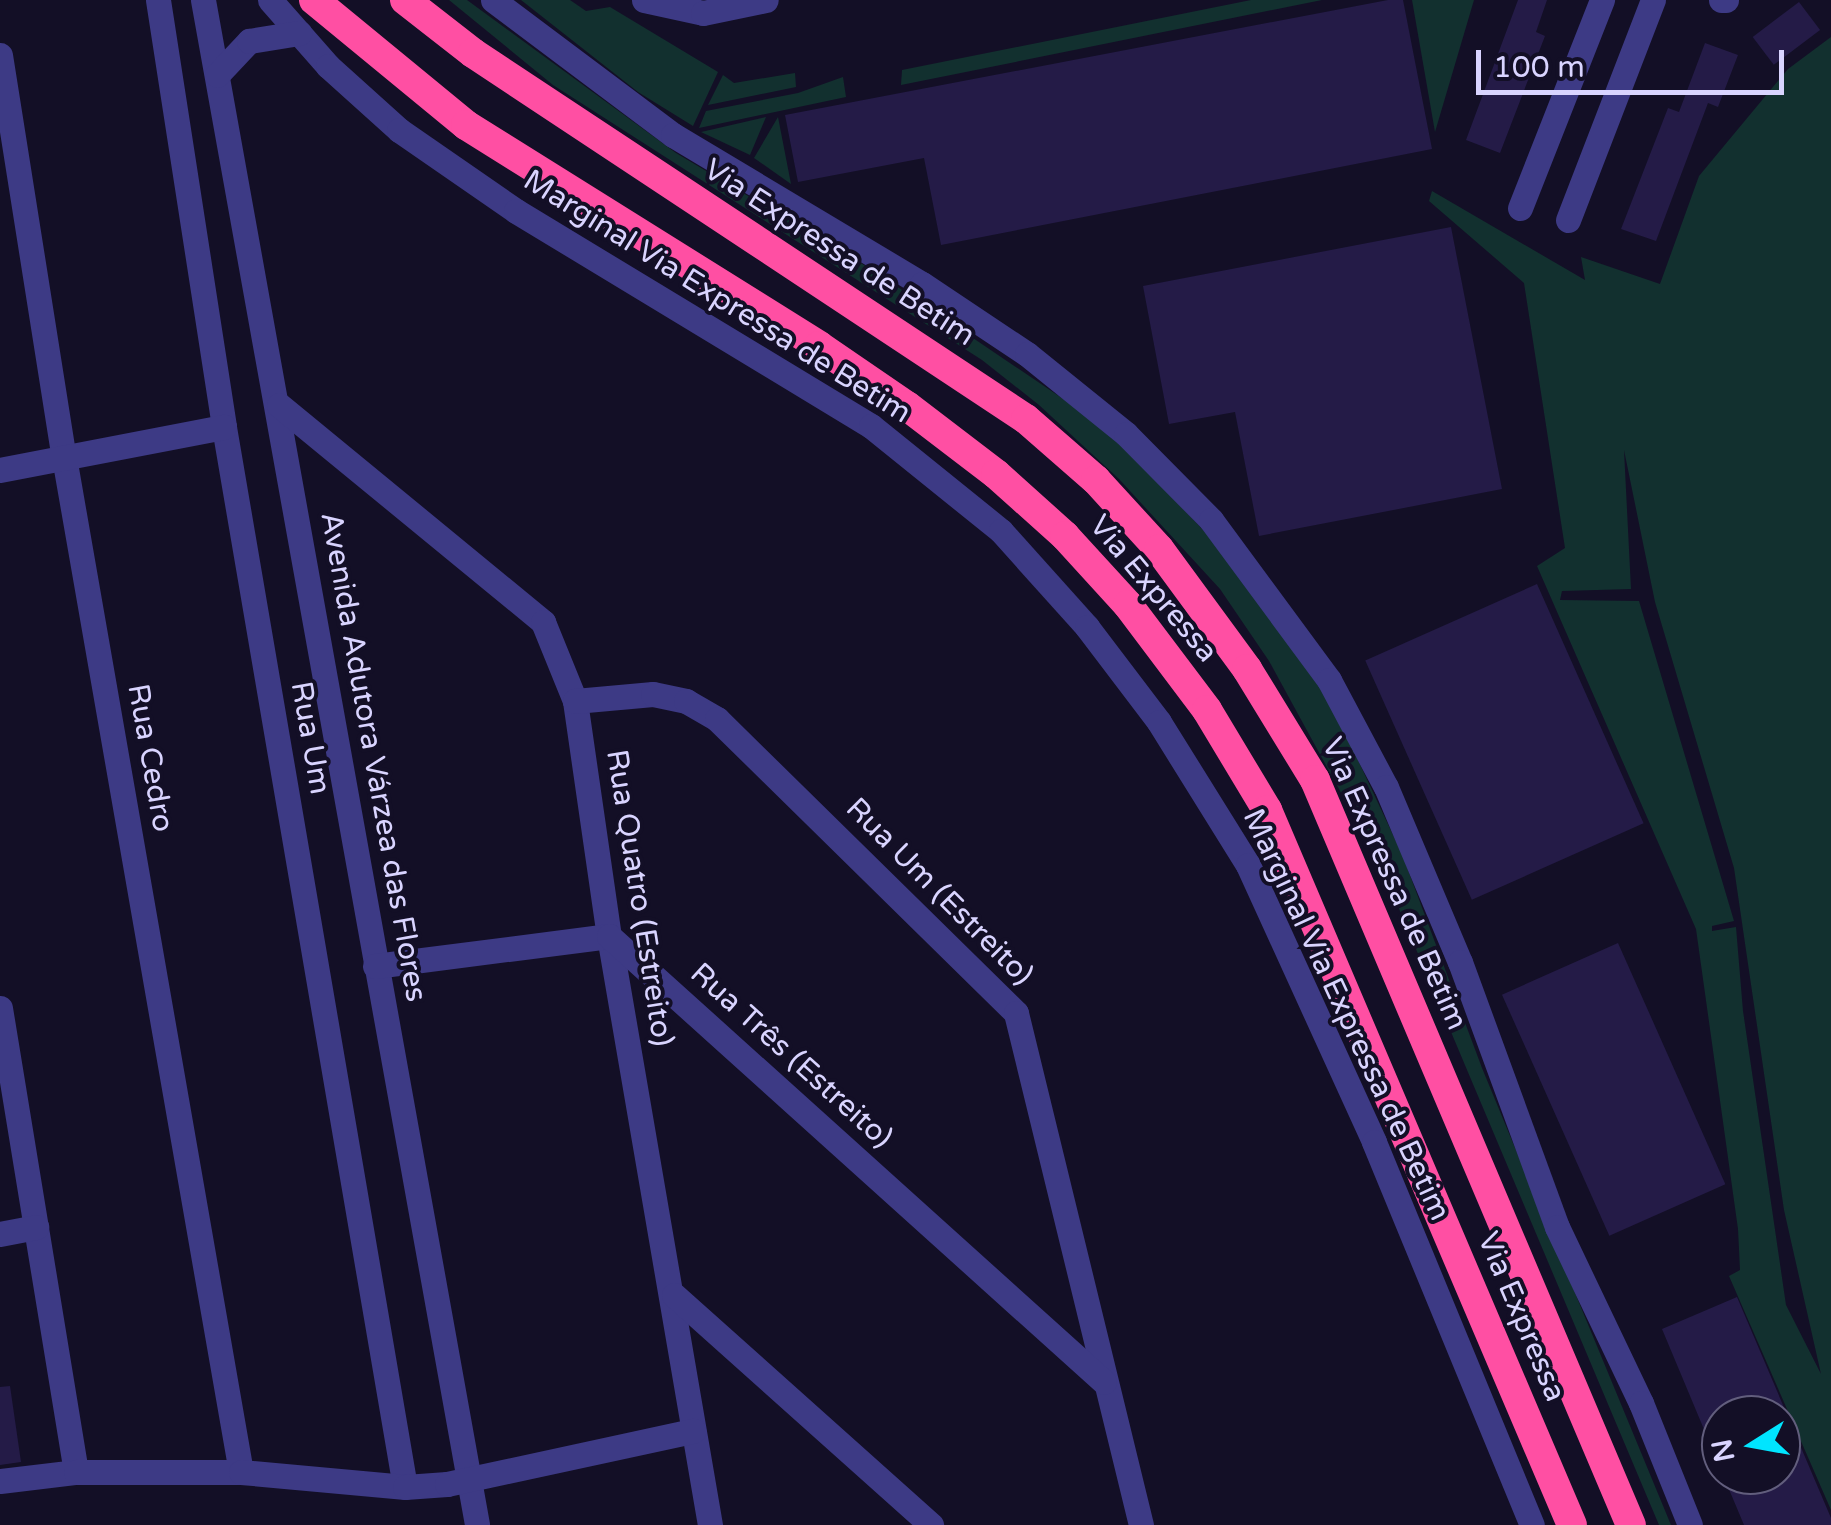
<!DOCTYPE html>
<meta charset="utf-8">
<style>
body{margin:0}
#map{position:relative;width:1831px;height:1525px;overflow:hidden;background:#130f26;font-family:"Varela Round",sans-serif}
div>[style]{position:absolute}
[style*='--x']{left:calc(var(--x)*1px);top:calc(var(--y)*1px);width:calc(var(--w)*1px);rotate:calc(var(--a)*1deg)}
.green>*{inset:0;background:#12302f}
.building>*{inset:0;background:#241b47;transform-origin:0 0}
.minor>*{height:25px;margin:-12.5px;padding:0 12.5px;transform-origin:12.5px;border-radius:12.5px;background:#3d3a85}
.highway>*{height:30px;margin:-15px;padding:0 15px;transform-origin:15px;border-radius:15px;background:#ff4fa3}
span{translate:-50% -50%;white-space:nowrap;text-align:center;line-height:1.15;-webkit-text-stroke:8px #130f26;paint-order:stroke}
.street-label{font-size:30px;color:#d9d4ff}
.north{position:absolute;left:1701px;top:1395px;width:100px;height:100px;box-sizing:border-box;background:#130f26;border:2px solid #625e7d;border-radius:50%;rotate:259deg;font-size:28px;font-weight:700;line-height:40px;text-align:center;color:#d9d4ff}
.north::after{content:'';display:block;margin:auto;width:35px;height:45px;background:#00e5ff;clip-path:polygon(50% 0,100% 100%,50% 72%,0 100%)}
.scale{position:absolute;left:1476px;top:50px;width:308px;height:45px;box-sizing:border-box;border:5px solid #d9d4ff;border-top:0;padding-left:12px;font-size:30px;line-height:35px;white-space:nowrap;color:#d9d4ff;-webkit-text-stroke:8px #130f26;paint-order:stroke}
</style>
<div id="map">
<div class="green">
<i style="clip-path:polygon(449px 0,467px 0,676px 153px,874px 271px,1106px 428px,1227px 555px,1326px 692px,1402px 854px,1482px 1068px,1671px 1525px,1659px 1525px,1381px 866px,1269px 661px,1220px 589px,1119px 479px,1039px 405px,982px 360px,553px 85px)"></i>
<i style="clip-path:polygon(521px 0,570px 0,586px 11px,610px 7px,718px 72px,693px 126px,638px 92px)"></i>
<i style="clip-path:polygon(1251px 0,1322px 0,901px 85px,902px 70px)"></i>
<i style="clip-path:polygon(1412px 0,1474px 0,1435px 132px)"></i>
<i style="clip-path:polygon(evenodd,1831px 37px,1831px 1510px,1729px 1276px,1740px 1270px,1738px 1229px,1696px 929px,1537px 566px,1565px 548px,1524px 283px,1429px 201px,1432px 191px,1585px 280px,1581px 257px,1660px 284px,1699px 176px,1788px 69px,1831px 37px,1624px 450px,1655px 602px,1734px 868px,1784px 1210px,1821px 1374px,1786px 1305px,1743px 1011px,1736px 927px,1712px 931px,1712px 926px,1734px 921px,1639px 601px,1560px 600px,1562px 591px,1631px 589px,1624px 450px)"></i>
<i style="clip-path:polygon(795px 73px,796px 87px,708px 105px,723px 75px,734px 83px)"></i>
<i style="clip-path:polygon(843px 77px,846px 97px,699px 128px,706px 111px,798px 93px)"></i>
<i style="clip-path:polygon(766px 117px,750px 155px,701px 132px)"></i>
<i style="clip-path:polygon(778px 117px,791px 184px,754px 158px)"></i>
</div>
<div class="building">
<i style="clip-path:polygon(1388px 0,1403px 0,1432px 149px,941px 245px,924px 158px,798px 182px,785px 115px)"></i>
<i style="clip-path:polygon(1518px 0,1547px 0,1536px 32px,1545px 36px,1500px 153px,1466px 140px)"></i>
<i style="left:1799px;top:2px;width:35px;height:58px;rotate:53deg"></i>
<i style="clip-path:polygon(1705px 43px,1738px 55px,1718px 107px,1708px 103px,1656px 241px,1621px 229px,1668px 108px,1679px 112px)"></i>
<i style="clip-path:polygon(1451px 227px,1502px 489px,1259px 536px,1235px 412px,1169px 424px,1143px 286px)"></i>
<i style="left:1537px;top:584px;width:262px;height:188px;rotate:66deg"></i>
<i style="left:1618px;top:943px;width:264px;height:127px;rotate:66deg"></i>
<i style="clip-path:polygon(1737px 1297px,1831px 1518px,1831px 1525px,1744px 1525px,1723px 1475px,1781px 1475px,1781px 1415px,1721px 1415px,1721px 1470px,1662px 1329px)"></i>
<i style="clip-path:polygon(10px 1386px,21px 1462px,0 1465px,0 1387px)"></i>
</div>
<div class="minor">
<i style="--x:158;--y:0;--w:432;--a:81.2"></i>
<i style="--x:224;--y:427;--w:1075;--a:80.31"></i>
<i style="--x:203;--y:0;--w:1549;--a:79.81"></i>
<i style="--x:270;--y:0;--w:88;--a:48.7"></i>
<i style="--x:328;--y:66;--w:96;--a:42"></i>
<i style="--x:399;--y:130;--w:142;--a:34.7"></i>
<i style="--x:516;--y:211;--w:415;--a:31.2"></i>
<i style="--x:871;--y:426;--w:167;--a:38.9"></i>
<i style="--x:1001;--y:531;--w:129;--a:48.1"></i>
<i style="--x:1087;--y:627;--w:119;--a:52.8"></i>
<i style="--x:1159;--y:722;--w:168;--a:58.1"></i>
<i style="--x:1248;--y:865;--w:304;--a:65.5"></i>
<i style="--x:1374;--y:1142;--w:414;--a:67.6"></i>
<i style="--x:493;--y:0;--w:225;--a:36.9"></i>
<i style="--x:673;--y:135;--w:290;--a:30.9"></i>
<i style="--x:922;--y:284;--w:126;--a:33.7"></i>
<i style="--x:1027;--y:354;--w:127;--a:38.9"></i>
<i style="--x:1126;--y:434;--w:121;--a:45.3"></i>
<i style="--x:1211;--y:520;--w:199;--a:53.6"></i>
<i style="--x:1329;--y:680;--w:121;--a:62"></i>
<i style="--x:1386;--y:787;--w:190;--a:67.1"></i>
<i style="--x:1460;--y:962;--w:282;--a:69.9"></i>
<i style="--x:1557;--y:1227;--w:195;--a:64.5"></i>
<i style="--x:1641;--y:1403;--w:131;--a:68.1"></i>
<i style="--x:644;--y:0;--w:60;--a:12.4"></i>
<i style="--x:703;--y:13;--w:64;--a:-11.7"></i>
<i style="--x:1721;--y:0;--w:5;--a:0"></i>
<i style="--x:0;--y:55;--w:407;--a:81"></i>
<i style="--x:64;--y:457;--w:1030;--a:80.11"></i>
<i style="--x:217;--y:75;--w:47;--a:-46.7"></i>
<i style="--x:249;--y:41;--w:51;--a:-9.1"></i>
<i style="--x:1520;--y:208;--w:224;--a:-68.5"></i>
<i style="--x:1568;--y:220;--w:236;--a:-68.9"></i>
<i style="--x:279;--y:405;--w:342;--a:39.4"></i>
<i style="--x:543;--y:622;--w:85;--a:67.9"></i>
<i style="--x:575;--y:701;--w:237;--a:81.8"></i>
<i style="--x:609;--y:936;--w:598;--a:80.27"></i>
<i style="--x:0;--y:470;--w:228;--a:-10.9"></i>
<i style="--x:575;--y:701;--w:78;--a:-5.1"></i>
<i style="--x:653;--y:694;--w:34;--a:12"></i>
<i style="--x:686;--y:701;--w:36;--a:30"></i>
<i style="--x:717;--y:719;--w:419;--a:44.5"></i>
<i style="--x:1016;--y:1013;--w:527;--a:76.28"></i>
<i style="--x:375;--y:966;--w:236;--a:-7.3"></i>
<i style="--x:609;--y:936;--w:666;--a:42.02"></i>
<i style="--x:0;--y:1008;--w:470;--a:80.7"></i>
<i style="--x:0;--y:1234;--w:37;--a:-11"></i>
<i style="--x:674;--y:1295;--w:345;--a:41.8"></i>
<i style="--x:0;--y:1481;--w:77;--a:-6.8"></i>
<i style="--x:76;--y:1472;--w:165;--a:0"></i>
<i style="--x:241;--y:1472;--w:165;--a:5.2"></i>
<i style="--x:405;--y:1487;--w:42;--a:-4.1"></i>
<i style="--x:447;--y:1484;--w:252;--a:-12.2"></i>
</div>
<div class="highway">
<i style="--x:314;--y:0;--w:197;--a:39.4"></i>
<i style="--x:466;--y:125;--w:416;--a:32"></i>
<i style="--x:819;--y:346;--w:107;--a:34.3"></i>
<i style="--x:907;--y:406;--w:112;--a:37.4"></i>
<i style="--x:996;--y:474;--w:93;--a:41.9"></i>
<i style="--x:1065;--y:536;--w:93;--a:47.6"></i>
<i style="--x:1128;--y:605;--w:131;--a:53"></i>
<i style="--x:1207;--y:710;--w:117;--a:59"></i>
<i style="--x:1267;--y:810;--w:777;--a:66.9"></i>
<i style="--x:405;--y:0;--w:86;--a:37.9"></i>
<i style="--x:473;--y:53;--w:663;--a:33.5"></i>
<i style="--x:1026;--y:419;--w:93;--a:41.1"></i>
<i style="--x:1096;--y:480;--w:93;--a:47.6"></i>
<i style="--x:1159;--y:549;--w:149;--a:53.7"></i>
<i style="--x:1247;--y:669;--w:130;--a:58.5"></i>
<i style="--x:1315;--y:780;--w:809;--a:67.02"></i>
</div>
<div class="street-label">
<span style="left:839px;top:253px;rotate:33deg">Via Expressa de Betim</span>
<span style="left:717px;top:297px;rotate:32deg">Marginal Via Expressa de Betim</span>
<span style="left:1153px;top:589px;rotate:50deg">Via Expressa</span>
<span style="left:310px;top:738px;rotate:80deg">Rua Um</span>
<span style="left:373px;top:757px;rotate:80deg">Avenida Adutora Várzea das Flores</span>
<span style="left:150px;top:758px;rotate:80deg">Rua Cedro</span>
<span style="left:1394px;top:884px;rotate:66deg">Via Expressa de Betim</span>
<span style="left:939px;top:892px;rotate:45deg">Rua Um (Estreito)</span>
<span style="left:639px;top:898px;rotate:81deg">Rua Quatro (Estreito)</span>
<span style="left:1346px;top:1015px;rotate:65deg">Marginal Via Expressa de Betim</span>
<span style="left:791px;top:1056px;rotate:42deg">Rua Três (Estreito)</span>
<span style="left:1521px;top:1317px;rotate:67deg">Via Expressa</span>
</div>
<div class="north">N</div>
<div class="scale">100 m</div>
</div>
